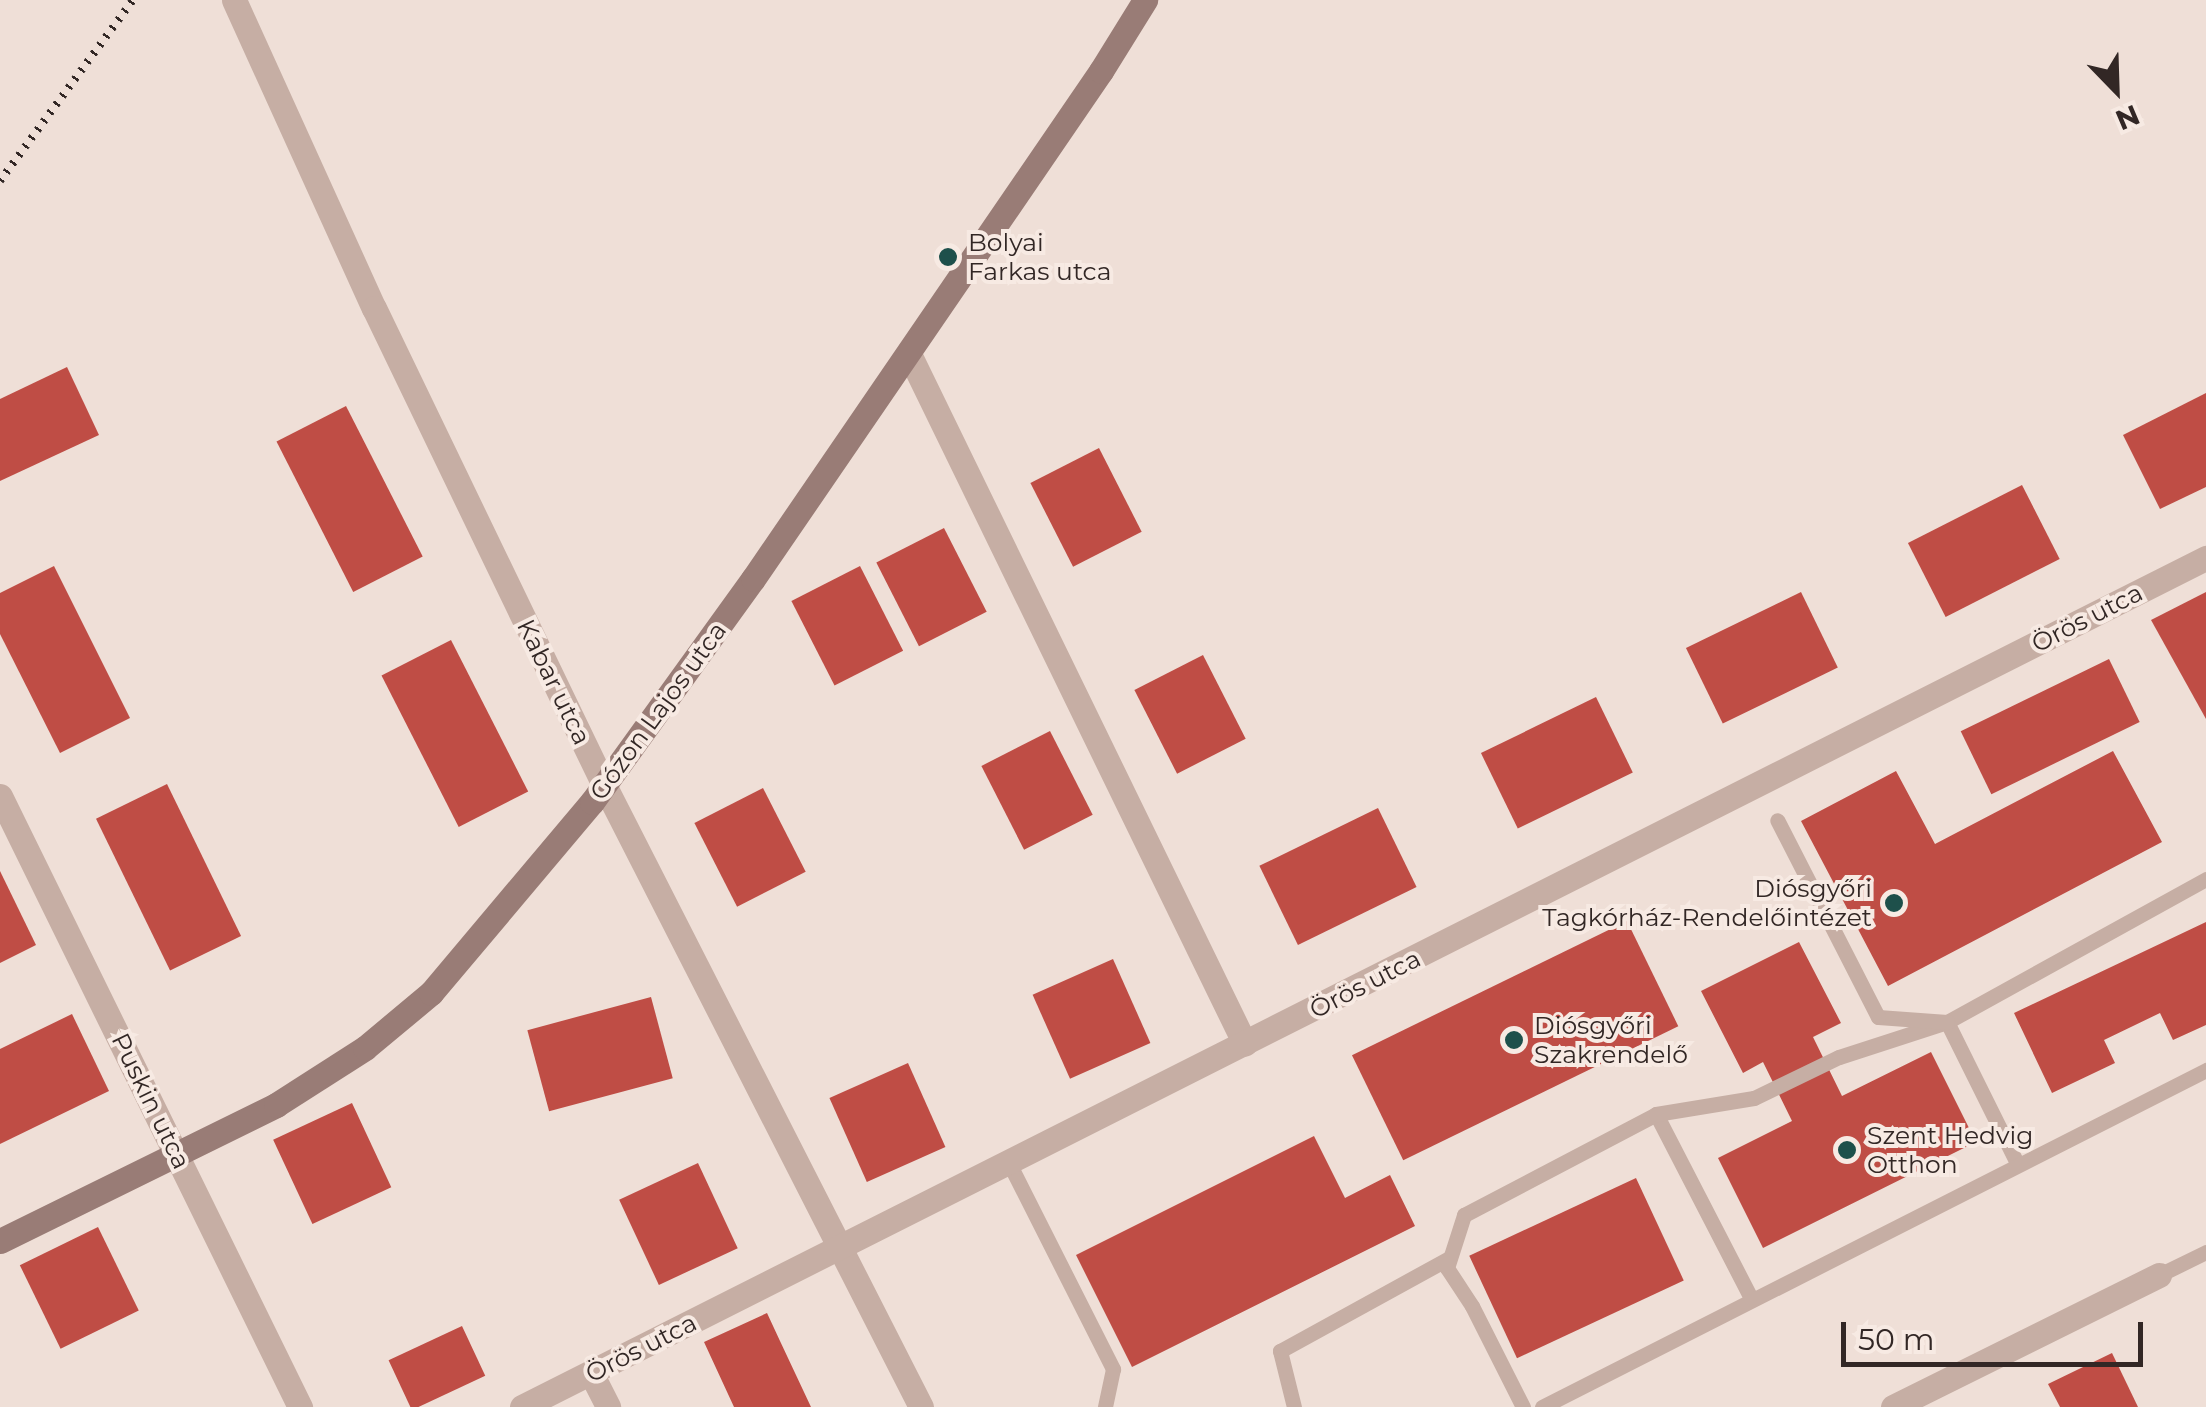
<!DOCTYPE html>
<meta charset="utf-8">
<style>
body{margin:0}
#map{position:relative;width:2206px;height:1407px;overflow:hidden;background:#efdfd7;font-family:Montserrat,sans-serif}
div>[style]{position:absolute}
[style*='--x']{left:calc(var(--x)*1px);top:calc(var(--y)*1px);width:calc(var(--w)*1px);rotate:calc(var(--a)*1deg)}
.building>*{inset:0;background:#bf4d45;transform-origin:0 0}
.service>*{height:15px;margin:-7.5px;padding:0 7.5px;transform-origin:7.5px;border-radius:7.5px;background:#c6aea4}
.minor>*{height:25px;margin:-12.5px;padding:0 12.5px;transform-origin:12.5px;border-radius:12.5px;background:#c6aea4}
.secondary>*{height:25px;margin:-12.5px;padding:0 12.5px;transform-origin:12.5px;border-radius:12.5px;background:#997c76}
.rail>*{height:8px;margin-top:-4px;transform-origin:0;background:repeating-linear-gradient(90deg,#322725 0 2.5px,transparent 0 10.5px)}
.dots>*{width:28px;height:28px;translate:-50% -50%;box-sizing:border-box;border:5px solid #f7eae3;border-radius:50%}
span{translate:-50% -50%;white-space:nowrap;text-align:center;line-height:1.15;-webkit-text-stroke:8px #f7eae3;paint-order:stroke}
.poi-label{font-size:25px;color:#322725}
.left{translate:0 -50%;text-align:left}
.right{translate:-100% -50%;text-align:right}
.street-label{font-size:25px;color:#322725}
.north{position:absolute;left:2066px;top:40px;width:100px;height:100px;-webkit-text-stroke:8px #f7eae3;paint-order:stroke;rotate:157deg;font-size:28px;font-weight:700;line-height:40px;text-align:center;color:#322725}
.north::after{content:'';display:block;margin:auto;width:35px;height:45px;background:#322725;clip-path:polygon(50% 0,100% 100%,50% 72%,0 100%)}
.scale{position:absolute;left:1841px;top:1322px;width:302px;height:45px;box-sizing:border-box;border:5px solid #322725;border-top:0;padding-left:12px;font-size:30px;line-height:35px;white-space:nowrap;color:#322725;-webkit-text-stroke:8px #f7eae3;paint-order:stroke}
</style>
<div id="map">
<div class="building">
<i style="clip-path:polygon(67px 367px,99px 435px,0 481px,0 399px)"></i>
<i style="clip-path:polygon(2206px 393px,2206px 487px,2160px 509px,2123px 435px)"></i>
<i style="left:346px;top:406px;width:169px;height:78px;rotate:63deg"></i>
<i style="left:1099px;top:448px;width:94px;height:77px;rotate:63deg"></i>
<i style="left:2022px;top:485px;width:83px;height:128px;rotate:63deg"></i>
<i style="left:944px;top:528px;width:94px;height:76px;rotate:63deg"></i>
<i style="clip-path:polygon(54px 566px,130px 718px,60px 753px,0 634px,0 593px)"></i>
<i style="left:860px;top:566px;width:95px;height:77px;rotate:63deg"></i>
<i style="left:1801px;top:592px;width:84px;height:128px;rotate:64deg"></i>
<i style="clip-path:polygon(2206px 592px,2206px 719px,2151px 620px)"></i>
<i style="left:451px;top:640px;width:170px;height:78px;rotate:63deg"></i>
<i style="left:1203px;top:655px;width:94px;height:77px;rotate:63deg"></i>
<i style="left:2109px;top:659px;width:70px;height:165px;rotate:64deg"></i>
<i style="left:1596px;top:697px;width:84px;height:128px;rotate:64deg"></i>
<i style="left:1050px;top:731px;width:94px;height:77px;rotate:63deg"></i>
<i style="clip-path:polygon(2113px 751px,2162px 842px,1888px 986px,1801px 821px,1896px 771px,1935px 844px)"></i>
<i style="left:167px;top:784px;width:169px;height:79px;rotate:64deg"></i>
<i style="left:763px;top:788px;width:94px;height:77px;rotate:63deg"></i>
<i style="left:1378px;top:808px;width:88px;height:132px;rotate:64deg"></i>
<i style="clip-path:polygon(0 871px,36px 945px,0 963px)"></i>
<i style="left:1627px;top:921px;width:117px;height:306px;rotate:64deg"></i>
<i style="clip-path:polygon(2206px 922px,2206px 1025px,2173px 1040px,2160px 1013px,2104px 1040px,2115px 1063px,2052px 1093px,2014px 1013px)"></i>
<i style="clip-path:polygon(1799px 942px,1841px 1023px,1813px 1037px,1842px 1096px,1931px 1052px,1976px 1142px,1763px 1248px,1718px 1158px,1792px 1121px,1763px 1062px,1743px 1073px,1701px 991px)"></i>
<i style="left:1113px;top:959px;width:92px;height:88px;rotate:66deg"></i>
<i style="left:651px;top:997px;width:84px;height:128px;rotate:75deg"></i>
<i style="clip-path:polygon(72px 1014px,109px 1091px,0 1144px,0 1049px)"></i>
<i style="left:908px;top:1063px;width:92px;height:86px;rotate:66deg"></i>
<i style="left:352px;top:1103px;width:93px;height:87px;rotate:65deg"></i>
<i style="clip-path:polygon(1314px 1136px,1345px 1198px,1390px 1175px,1415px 1226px,1132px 1367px,1076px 1255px)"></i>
<i style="left:698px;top:1163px;width:94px;height:87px;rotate:65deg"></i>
<i style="left:1636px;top:1178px;width:113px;height:184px;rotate:65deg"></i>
<i style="left:98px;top:1227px;width:93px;height:87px;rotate:64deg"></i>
<i style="clip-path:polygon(767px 1313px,780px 1341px,811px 1407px,734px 1407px,704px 1342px)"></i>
<i style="left:462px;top:1326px;width:55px;height:81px;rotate:65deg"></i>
<i style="clip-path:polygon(2112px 1353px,2138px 1407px,2060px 1407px,2048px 1384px)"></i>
</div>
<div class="service">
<i style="--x:1656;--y:1114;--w:207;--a:62.7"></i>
<i style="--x:1009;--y:1163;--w:231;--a:63.2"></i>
<i style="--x:1113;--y:1369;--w:39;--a:102"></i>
<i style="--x:2017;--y:1163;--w:157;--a:-116.4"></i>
<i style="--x:1947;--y:1022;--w:296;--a:-28.9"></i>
<i style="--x:2159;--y:1275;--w:52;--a:-26.1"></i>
<i style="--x:1294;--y:1407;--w:58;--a:-104"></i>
<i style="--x:1280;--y:1351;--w:193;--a:-28.8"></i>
<i style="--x:1523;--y:1407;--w:113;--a:-116.8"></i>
<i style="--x:1472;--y:1306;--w:45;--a:-123.3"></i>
<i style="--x:1447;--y:1268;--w:56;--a:-72.2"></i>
<i style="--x:1464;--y:1215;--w:217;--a:-27.7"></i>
<i style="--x:1656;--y:1114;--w:99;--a:-9.3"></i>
<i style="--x:1754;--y:1098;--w:94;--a:-25.8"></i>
<i style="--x:1839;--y:1057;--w:114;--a:-18"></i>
<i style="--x:1947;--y:1022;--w:69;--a:-175.9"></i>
<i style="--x:1878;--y:1017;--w:221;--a:-117.1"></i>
<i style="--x:1542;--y:1407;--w:745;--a:-26.91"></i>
</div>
<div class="minor">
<i style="--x:234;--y:0;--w:338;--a:65.6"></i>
<i style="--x:374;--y:308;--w:530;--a:64.26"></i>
<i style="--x:604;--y:785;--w:698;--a:62.99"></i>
<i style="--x:909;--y:354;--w:767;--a:64.04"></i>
<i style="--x:0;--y:796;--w:681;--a:63.85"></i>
<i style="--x:591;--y:1373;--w:38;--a:63"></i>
<i style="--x:522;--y:1407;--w:1886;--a:-26.76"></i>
<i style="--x:1893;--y:1407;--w:297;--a:-26.4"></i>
</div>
<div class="secondary">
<i style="--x:0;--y:1241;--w:308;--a:-26.2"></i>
<i style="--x:276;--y:1105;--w:106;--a:-32.6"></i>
<i style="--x:365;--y:1048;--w:86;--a:-39.8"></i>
<i style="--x:431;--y:993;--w:250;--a:-49.9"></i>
<i style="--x:592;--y:802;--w:275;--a:-54.2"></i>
<i style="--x:753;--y:579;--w:616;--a:-55.59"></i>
<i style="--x:1101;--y:71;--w:84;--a:-58.2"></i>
</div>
<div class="rail">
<i style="--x:0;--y:181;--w:225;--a:-53.7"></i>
</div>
<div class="dots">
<i style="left:948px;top:257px;background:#1e504b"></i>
<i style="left:1894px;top:903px;background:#1e504b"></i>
<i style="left:1514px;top:1040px;background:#1e504b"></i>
<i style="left:1847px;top:1150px;background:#1e504b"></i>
</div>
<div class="poi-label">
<span class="left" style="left:968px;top:257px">Bolyai<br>Farkas utca</span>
<span class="right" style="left:1872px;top:903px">Diósgyőri<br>Tagkórház-Rendelőintézet</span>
<span class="left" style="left:1534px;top:1040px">Diósgyőri<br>Szakrendelő</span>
<span class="left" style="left:1867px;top:1150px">Szent Hedvig<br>Otthon</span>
</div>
<div class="street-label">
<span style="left:2087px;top:618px;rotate:-27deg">Örös utca</span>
<span style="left:554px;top:682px;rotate:64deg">Kabar utca</span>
<span style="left:658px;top:711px;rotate:-54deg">Gózon Lajos utca</span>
<span style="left:1365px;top:984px;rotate:-27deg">Örös utca</span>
<span style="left:151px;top:1101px;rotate:64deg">Puskin utca</span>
<span style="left:641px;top:1348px;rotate:-27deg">Örös utca</span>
</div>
<div class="north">N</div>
<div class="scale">50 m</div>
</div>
